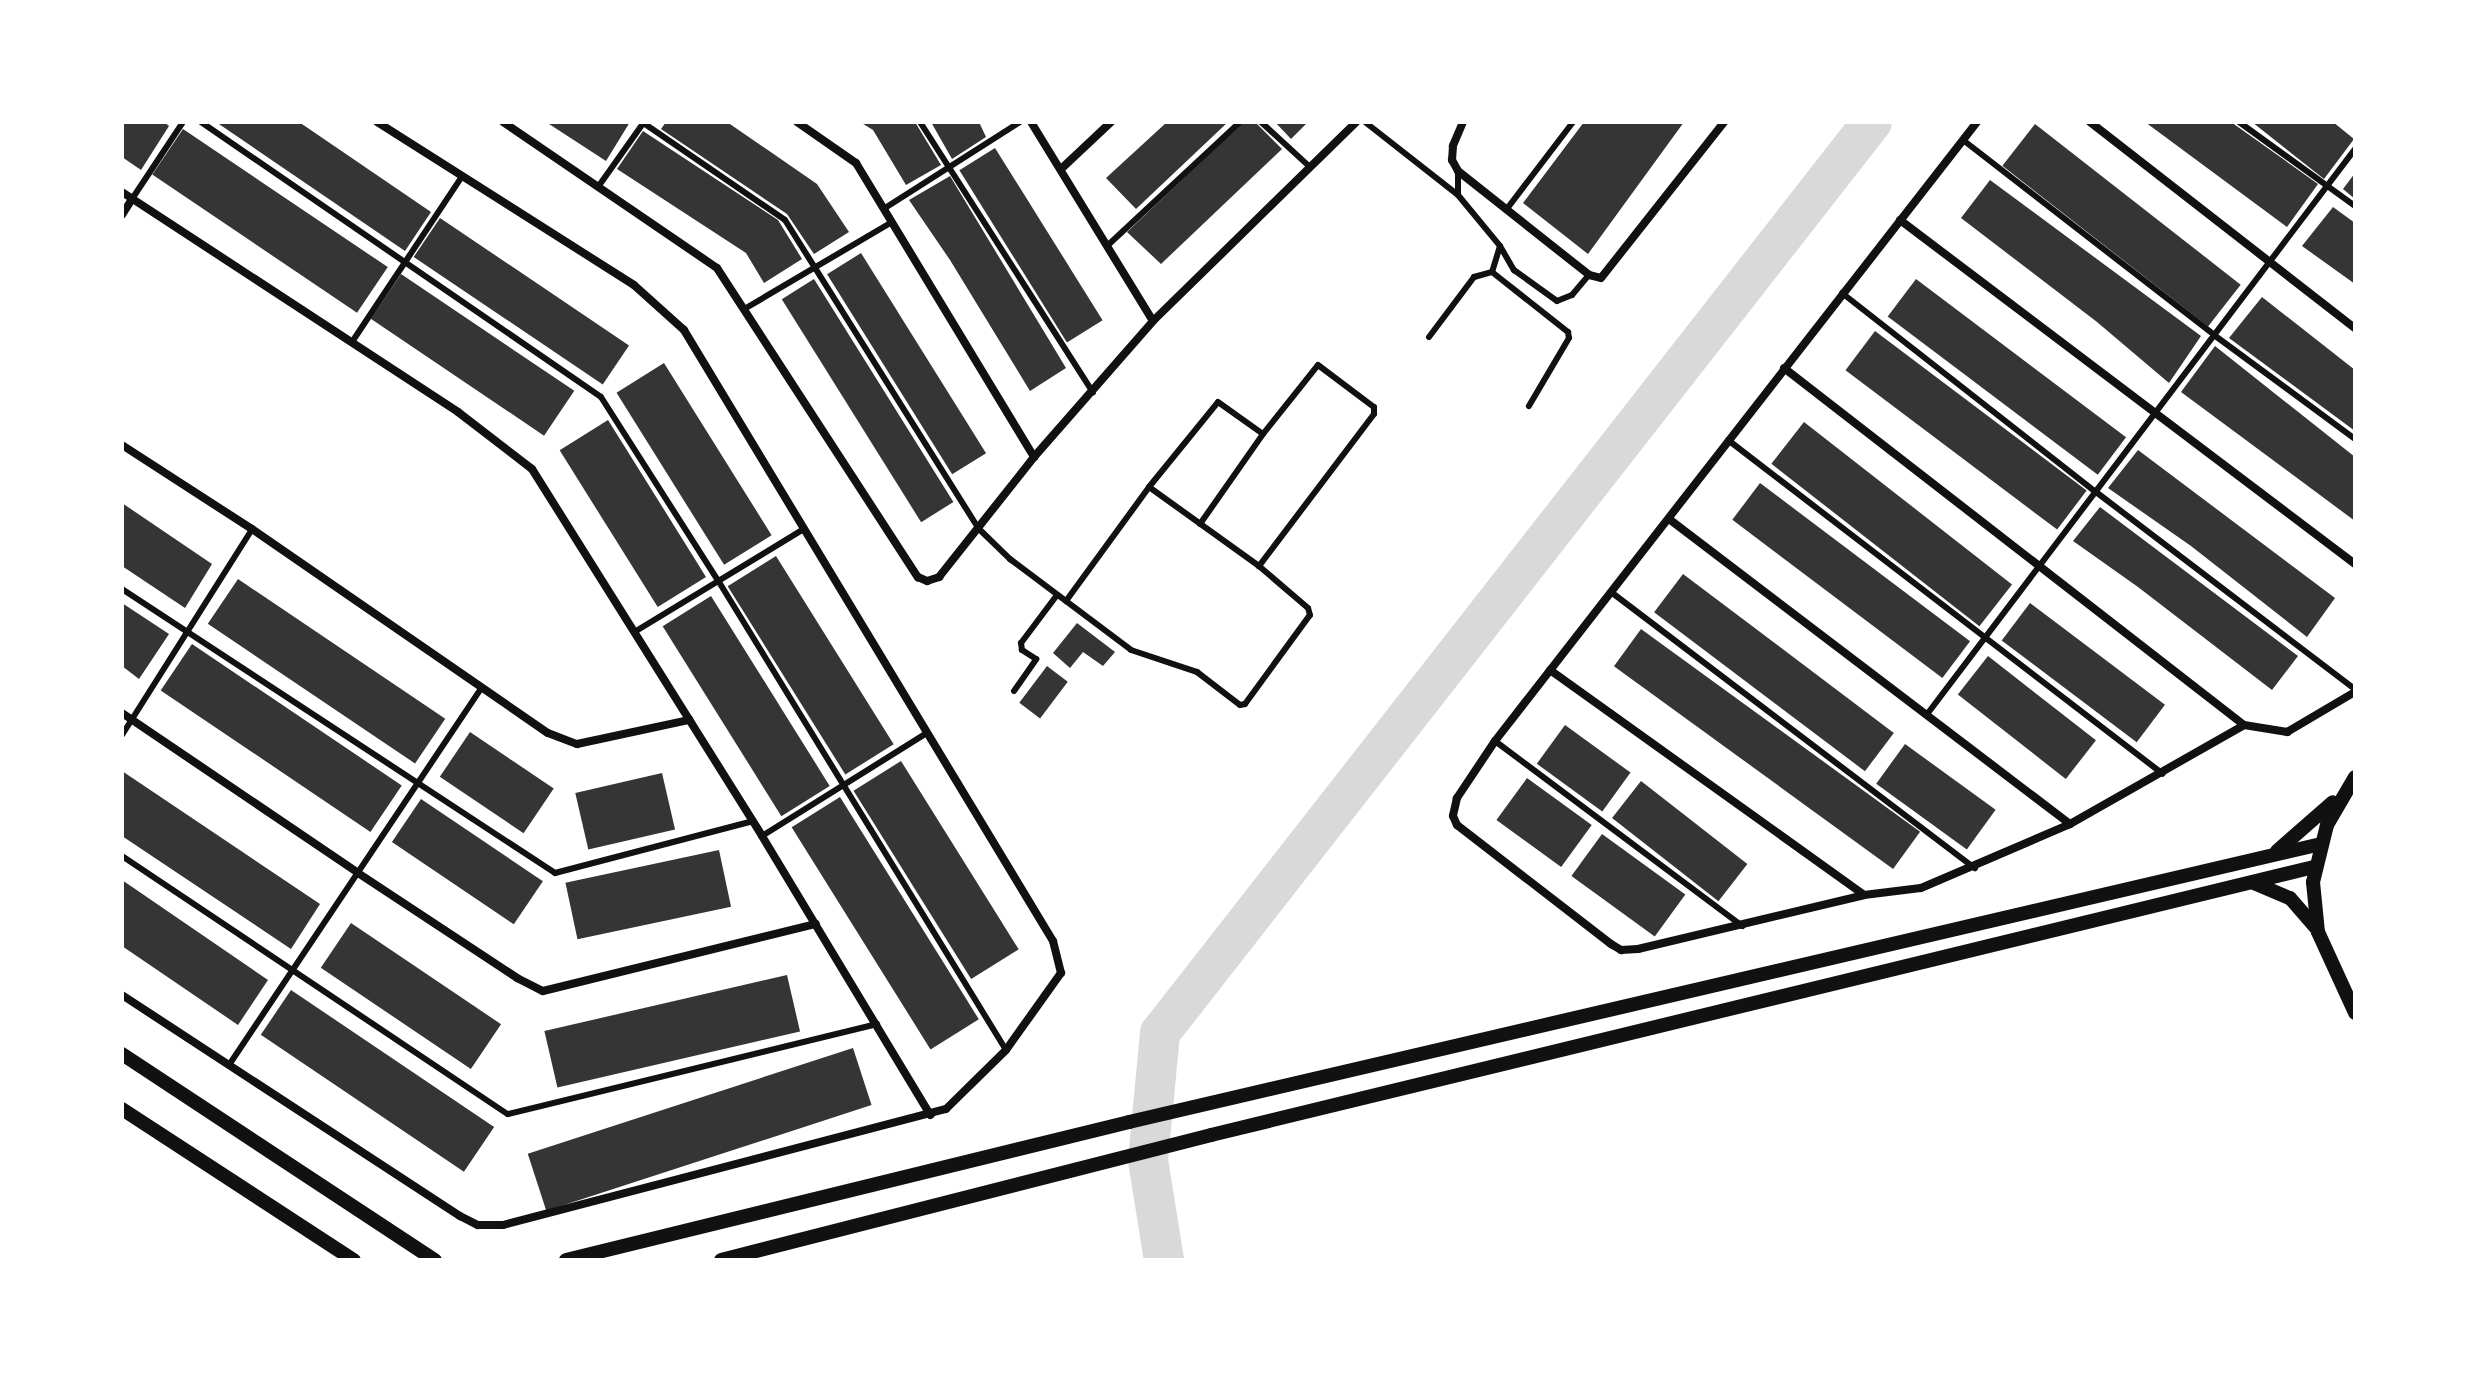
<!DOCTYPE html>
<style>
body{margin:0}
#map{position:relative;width:2477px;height:1382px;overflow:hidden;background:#fff;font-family:Ubuntu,sans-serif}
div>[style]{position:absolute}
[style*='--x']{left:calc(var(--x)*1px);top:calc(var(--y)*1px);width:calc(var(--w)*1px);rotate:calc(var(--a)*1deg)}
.river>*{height:40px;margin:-20px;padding:0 20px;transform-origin:20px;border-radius:20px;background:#d9d9d9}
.building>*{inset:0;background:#353535;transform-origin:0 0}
.service>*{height:6px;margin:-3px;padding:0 3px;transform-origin:3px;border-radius:3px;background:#111}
.minor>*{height:8px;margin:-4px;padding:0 4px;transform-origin:4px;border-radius:4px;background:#111}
.tertiary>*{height:14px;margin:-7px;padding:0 7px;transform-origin:7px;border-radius:7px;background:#111}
span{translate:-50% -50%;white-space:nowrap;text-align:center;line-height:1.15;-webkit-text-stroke:6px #fff;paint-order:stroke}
.frame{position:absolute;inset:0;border:124px solid #fff;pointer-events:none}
</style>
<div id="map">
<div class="river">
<i style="--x:1164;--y:1260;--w:101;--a:-99.1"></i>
<i style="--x:1148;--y:1160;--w:128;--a:-84.6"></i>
<i style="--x:1160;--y:1033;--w:1156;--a:-51.99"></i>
</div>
<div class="building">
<i style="clip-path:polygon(122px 122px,164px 122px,169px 126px,141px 170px,122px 157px)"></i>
<i style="clip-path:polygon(216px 122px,299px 122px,431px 212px,405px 251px)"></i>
<i style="clip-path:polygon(546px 122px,630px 122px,606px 161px)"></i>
<i style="clip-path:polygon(666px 122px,727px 122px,817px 184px,849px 232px,814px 254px,787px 214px,661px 129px)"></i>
<i style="clip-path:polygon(860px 122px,915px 122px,941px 165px,906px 185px,873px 130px)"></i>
<i style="clip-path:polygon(931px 122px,979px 122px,986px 137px,952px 159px)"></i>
<i style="clip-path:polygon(1167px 122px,1228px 122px,1136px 209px,1106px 178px)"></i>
<i style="clip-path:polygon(1243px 122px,1255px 122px,1282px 149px,1161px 264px,1127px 232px)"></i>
<i style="clip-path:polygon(1275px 122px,1308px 122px,1291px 139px)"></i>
<i style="clip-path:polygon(1584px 122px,1684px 122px,1588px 254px,1523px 203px)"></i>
<i style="clip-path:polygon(2145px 122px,2231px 122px,2318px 184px,2287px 227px)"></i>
<i style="clip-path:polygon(2252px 122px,2333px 122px,2354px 139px,2324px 179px)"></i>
<i style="left:2035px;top:124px;width:261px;height:53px;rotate:38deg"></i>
<i style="left:183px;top:129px;width:247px;height:55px;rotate:34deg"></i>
<i style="clip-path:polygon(643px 131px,778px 220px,802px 259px,764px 283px,746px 253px,617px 169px)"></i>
<i style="left:995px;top:148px;width:203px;height:42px;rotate:58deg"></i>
<i style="clip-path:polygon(2355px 173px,2355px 199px,2343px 189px)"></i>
<i style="clip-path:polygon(950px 176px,1066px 368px,1030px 391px,950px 260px,909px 200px)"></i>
<i style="clip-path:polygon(1990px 180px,2201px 336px,2169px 383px,2097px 322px,1961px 218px)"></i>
<i style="clip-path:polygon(2333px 207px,2355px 223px,2355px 284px,2302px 246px)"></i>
<i style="left:440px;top:218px;width:228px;height:47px;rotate:34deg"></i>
<i style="left:861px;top:253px;width:236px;height:40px;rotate:58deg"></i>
<i style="left:401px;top:274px;width:209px;height:54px;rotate:34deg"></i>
<i style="left:814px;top:279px;width:263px;height:38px;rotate:58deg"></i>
<i style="left:1916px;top:279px;width:263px;height:47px;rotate:37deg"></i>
<i style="clip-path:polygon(2262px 297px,2355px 370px,2355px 431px,2229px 338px)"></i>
<i style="left:1875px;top:331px;width:265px;height:49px;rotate:37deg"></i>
<i style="clip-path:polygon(2215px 346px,2355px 457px,2355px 521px,2181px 392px)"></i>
<i style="left:664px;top:363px;width:203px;height:56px;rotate:58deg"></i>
<i style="left:608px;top:420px;width:185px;height:57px;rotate:58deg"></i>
<i style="left:1804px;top:422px;width:264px;height:53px;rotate:38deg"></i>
<i style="clip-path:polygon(2138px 450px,2335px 598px,2307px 637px,2191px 546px,2108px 488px)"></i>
<i style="left:1760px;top:483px;width:263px;height:46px;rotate:37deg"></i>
<i style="clip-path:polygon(122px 503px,212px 564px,185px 608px,122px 566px)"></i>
<i style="clip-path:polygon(2100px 507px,2298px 656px,2272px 690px,2138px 587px,2073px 541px)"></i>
<i style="left:776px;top:556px;width:222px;height:57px;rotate:58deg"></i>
<i style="left:1683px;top:574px;width:264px;height:48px;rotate:37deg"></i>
<i style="left:238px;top:579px;width:250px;height:54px;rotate:34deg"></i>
<i style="left:711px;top:596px;width:224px;height:57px;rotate:58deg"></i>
<i style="clip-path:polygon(122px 603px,169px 634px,139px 679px,122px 666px)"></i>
<i style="left:2030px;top:603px;width:169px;height:47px;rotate:37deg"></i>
<i style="clip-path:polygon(1077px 623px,1115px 652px,1103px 666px,1083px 652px,1070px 668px,1053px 653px)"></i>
<i style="left:1641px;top:629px;width:345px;height:46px;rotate:36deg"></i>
<i style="left:192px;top:644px;width:253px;height:56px;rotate:34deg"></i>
<i style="left:1988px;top:656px;width:137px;height:49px;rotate:38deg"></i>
<i style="left:1047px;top:666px;width:26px;height:46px;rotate:37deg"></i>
<i style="left:1565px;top:725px;width:81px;height:48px;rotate:36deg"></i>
<i style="left:470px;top:732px;width:101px;height:54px;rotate:34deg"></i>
<i style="left:1905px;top:744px;width:112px;height:49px;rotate:36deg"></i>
<i style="left:901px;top:761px;width:222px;height:56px;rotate:58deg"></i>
<i style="clip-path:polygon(122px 771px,320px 904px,291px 949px,122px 836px)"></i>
<i style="left:662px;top:773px;width:58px;height:89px;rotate:77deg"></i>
<i style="left:1527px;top:778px;width:80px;height:52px;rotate:36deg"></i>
<i style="left:1641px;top:781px;width:135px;height:47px;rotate:38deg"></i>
<i style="left:840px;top:797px;width:262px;height:57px;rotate:58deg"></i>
<i style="left:421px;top:799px;width:147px;height:52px;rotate:34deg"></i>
<i style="left:1602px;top:834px;width:103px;height:52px;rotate:36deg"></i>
<i style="left:719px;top:850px;width:58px;height:157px;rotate:78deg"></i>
<i style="clip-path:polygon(122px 880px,268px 980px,238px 1025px,122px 946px)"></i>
<i style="left:351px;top:923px;width:181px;height:54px;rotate:34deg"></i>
<i style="left:787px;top:975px;width:58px;height:249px;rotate:77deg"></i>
<i style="left:291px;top:990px;width:245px;height:54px;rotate:34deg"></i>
<i style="left:853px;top:1048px;width:60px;height:342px;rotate:72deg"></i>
</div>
<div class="service">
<i style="--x:201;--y:122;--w:485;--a:34.5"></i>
<i style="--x:601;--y:397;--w:219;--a:57.5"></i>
<i style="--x:719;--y:582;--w:549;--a:58.48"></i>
<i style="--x:642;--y:122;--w:173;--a:34.4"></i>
<i style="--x:785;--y:220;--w:363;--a:57.9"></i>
<i style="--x:978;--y:528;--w:45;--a:44.1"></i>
<i style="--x:1010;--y:559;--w:151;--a:36.9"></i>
<i style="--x:1131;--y:650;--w:70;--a:18.4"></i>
<i style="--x:1197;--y:672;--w:54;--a:37.5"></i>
<i style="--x:1240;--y:705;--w:5;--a:-11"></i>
<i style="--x:1245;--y:704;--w:110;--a:-53.9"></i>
<i style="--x:1310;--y:615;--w:7;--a:-106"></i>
<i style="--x:1308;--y:608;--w:65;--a:-139.4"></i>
<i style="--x:1259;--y:566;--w:135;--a:-144.3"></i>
<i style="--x:920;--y:122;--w:321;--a:57.4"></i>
<i style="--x:1261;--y:122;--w:67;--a:42.6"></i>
<i style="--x:1365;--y:122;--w:118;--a:38.1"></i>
<i style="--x:2239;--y:122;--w:143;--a:35.9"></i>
<i style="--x:1963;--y:140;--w:318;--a:37.8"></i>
<i style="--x:2214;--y:335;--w:175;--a:36.4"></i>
<i style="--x:1458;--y:171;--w:24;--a:90"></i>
<i style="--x:1458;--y:195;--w:66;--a:50.5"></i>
<i style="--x:1500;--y:246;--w:28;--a:60"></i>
<i style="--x:1514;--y:270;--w:53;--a:35.8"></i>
<i style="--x:1557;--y:301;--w:16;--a:-22"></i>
<i style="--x:1572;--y:295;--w:26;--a:-50"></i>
<i style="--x:598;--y:187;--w:80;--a:-54.7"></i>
<i style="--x:132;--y:199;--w:92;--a:-56.5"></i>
<i style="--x:885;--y:208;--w:160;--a:-32.5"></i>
<i style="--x:1506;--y:210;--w:111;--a:-52.7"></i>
<i style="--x:1107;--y:246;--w:182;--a:-43"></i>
<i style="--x:1500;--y:246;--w:27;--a:107"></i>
<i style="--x:1492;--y:272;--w:97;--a:38.3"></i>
<i style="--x:1568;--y:332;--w:6;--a:81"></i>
<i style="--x:1569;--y:338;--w:79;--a:120.5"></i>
<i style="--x:1842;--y:293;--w:323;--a:38.1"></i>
<i style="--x:2096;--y:492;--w:325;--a:37.3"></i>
<i style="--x:746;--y:308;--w:169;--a:-30.5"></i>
<i style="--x:1429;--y:337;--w:75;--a:-53.1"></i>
<i style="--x:1474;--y:277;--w:19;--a:-16"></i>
<i style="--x:352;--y:342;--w:197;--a:-56.4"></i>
<i style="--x:1728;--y:440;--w:548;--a:37.52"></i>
<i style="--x:1200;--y:524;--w:110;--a:-55"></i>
<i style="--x:1263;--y:434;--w:88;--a:-51.4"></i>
<i style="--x:1318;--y:365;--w:70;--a:36.9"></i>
<i style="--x:1374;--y:407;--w:7;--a:90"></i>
<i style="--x:1374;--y:414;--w:191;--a:127.1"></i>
<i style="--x:122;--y:589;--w:518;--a:33.26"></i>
<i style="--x:555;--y:873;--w:205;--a:-14.7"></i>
<i style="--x:1611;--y:592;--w:457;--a:37.2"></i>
<i style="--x:1066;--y:601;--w:141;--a:-53.9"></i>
<i style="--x:1149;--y:487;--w:109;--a:-50.9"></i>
<i style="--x:1218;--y:402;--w:55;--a:35.4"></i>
<i style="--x:636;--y:631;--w:197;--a:-31.3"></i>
<i style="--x:1014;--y:691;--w:39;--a:-55"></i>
<i style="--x:1036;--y:659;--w:17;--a:-147"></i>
<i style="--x:1022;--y:650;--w:7;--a:-98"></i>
<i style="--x:1021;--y:643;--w:60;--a:-53.1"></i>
<i style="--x:1928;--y:713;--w:707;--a:-52.87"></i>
<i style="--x:122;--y:735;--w:244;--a:-57.7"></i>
<i style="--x:1495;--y:741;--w:309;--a:36.8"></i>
<i style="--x:762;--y:836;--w:195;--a:-32"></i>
<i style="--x:122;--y:856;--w:464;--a:33.8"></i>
<i style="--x:508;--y:1114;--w:380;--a:-13.7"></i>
<i style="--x:229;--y:1065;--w:455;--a:-56.2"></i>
</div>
<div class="minor">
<i style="--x:503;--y:122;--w:259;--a:34.3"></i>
<i style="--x:717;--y:268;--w:369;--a:57"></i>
<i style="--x:918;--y:577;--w:10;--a:24"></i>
<i style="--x:927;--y:581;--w:13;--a:-18"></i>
<i style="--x:939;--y:577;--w:153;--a:-51.6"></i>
<i style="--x:1034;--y:457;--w:181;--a:-48.8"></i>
<i style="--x:1153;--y:321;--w:284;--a:-44.4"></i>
<i style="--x:797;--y:122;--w:72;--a:34.8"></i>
<i style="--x:856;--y:163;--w:344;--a:58.8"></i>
<i style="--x:1031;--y:122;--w:233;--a:58.5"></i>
<i style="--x:1463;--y:122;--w:26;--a:113"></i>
<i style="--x:1453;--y:146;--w:14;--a:94"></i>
<i style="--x:1452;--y:160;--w:13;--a:61"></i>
<i style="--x:1458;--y:171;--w:167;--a:38.4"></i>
<i style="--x:1589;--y:275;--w:12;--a:14"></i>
<i style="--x:1601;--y:278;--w:199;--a:-51.7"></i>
<i style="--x:1977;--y:122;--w:785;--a:127.91"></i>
<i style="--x:1495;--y:741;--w:69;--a:123.7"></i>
<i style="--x:1457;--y:798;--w:18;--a:103"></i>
<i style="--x:1453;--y:816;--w:10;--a:66"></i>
<i style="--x:1457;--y:825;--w:195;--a:37.7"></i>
<i style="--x:1611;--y:944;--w:12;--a:31"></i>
<i style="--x:1621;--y:950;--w:17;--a:-3"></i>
<i style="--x:1638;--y:949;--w:232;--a:-13.4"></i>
<i style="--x:1864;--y:895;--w:57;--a:-7"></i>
<i style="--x:1921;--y:888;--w:162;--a:-23.2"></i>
<i style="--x:2070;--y:824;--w:200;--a:-29.6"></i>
<i style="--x:2244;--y:725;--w:44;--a:9.2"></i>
<i style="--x:2287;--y:732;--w:79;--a:-30.5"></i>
<i style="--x:2090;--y:122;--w:336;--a:37.9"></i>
<i style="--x:1061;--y:169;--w:69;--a:-43.2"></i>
<i style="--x:122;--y:192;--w:402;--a:33.2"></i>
<i style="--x:458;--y:412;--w:93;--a:37.6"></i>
<i style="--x:532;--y:469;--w:433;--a:57.9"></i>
<i style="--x:762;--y:836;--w:326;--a:58.9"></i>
<i style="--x:122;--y:215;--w:19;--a:-58"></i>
<i style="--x:1900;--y:220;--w:570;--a:37.09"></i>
<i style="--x:1784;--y:368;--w:582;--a:37.81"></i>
<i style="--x:122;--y:445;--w:155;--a:32.9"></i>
<i style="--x:252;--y:529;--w:359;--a:34.6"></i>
<i style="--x:548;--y:733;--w:31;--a:21"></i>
<i style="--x:577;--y:744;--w:115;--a:-12.1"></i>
<i style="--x:1669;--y:519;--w:504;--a:37.26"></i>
<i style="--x:1550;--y:670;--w:386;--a:35.6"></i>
<i style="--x:122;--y:713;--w:285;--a:34.1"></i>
<i style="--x:358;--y:873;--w:191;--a:33.4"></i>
<i style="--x:517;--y:978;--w:29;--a:27"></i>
<i style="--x:543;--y:991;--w:281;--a:-13.8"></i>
<i style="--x:122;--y:995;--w:404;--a:33.2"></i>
<i style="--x:460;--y:1216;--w:20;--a:27"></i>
<i style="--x:478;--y:1225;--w:25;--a:0"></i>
<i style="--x:503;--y:1225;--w:458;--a:-14.7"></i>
<i style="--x:946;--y:1109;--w:84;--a:-44.5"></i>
<i style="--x:1006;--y:1050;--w:95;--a:-54.5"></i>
<i style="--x:1061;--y:973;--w:33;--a:-104"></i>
<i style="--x:1053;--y:941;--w:714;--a:-121.13"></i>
<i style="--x:684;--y:330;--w:67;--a:-138"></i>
<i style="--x:634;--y:285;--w:304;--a:-147.6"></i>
</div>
<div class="tertiary">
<i style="--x:2355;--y:777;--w:56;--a:120.3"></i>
<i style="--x:2327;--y:825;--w:59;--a:103.8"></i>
<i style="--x:2313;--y:882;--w:50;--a:84.3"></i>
<i style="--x:2318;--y:932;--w:89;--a:65.4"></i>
<i style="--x:2277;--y:851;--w:74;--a:-41.2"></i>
<i style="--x:2254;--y:883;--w:39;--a:23"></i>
<i style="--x:2290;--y:898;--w:40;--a:49"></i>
<i style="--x:122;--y:1054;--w:375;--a:33.4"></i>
<i style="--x:122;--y:1109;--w:277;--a:33.1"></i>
<i style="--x:566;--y:1260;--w:580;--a:-13.77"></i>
<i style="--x:1129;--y:1122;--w:1224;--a:-13.13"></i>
<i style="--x:721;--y:1260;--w:506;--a:-14.31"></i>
<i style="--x:1211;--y:1135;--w:1135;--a:-13.66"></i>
</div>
<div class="frame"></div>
</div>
